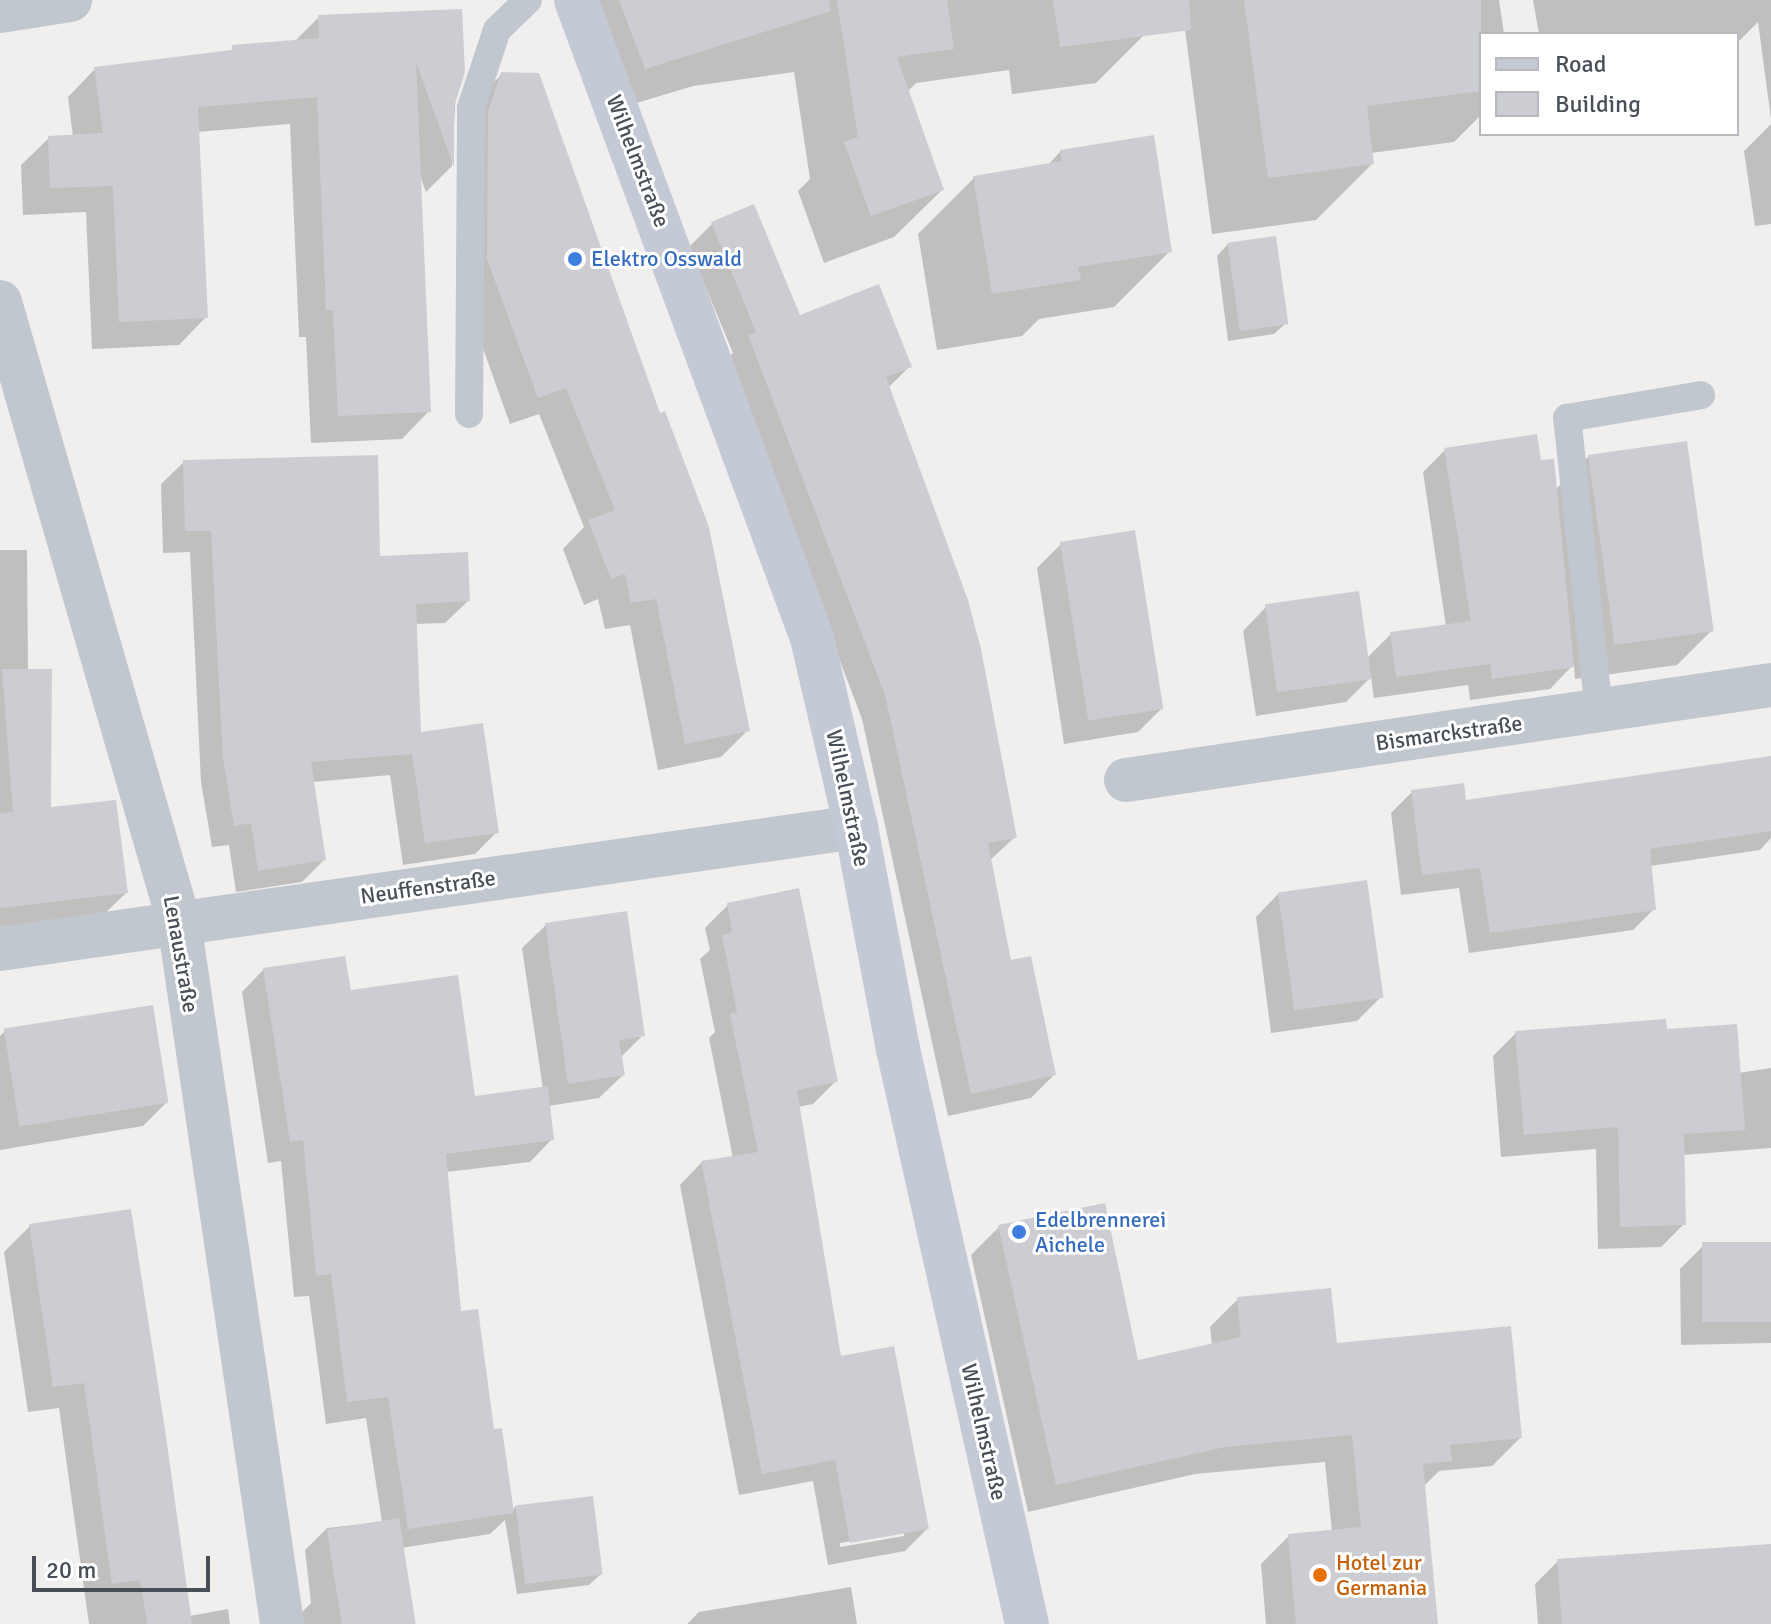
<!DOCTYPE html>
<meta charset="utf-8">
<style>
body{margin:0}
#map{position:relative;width:1771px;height:1624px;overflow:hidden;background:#f1efee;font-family:Signika,sans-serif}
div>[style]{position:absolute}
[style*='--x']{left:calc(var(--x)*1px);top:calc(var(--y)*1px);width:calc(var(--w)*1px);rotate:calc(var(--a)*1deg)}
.shadow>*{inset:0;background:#0003}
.building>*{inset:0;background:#cccdd2;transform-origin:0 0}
.lane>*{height:28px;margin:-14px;padding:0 14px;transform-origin:14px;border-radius:14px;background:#c1c7ce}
.street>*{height:44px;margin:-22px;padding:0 22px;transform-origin:22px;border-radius:22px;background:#c1c7ce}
.secondary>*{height:44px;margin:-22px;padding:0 22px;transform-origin:22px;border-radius:22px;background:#c3c9d5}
.dots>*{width:22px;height:22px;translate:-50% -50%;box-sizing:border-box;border:4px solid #fff;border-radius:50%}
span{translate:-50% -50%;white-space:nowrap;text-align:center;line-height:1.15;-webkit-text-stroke:6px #fff;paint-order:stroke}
.street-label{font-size:22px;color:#494f59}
.shop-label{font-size:22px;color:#366cbe}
.left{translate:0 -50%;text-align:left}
.food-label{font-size:22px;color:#c56008}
.legend{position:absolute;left:1479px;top:32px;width:260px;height:104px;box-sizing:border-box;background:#fff;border:2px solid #b6b9bd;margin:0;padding:10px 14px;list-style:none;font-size:24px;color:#494f59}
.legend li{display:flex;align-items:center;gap:16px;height:40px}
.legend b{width:40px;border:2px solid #b6b9bd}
.scale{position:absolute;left:32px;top:1556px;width:178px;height:36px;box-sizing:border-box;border:4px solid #494f59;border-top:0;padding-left:10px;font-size:24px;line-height:28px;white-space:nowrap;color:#494f59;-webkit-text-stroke:6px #fff;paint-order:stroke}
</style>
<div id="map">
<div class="shadow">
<i style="clip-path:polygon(594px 0,1139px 0,1144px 35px,1096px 83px,1012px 94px,1009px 70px,916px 83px,907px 92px,942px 190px,894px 237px,824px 263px,798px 191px,810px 179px,794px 72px,693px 86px,597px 115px)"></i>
<i style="clip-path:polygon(1181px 0,1499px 0,1504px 34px,1481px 34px,1481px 115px,1454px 142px,1371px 153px,1372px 164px,1316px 220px,1212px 234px)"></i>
<i style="clip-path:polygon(1533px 0,1771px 0,1771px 119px,1758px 22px,1737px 43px,1737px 34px,1539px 34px)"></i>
<i style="clip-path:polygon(460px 11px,452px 166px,426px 192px,420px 176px,429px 411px,402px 439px,311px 443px,306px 337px,299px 337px,290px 124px,197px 132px,206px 317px,179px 345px,92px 349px,86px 212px,23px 215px,21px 165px,49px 138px,73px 137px,68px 97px,95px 69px,294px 42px,319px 17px)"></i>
<i style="clip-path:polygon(502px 74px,659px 416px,748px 730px,721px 757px,658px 770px,630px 625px,605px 629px,598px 599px,584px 605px,563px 549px,584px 527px,539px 414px,510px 424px,461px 287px,474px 102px)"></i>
<i style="clip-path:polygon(1771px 124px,1771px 224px,1755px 226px,1744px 151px)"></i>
<i style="clip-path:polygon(1061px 151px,1170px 251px,1114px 307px,1039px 319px,1022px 336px,937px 350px,918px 234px,974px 178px,1047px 166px)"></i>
<i style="clip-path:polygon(712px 224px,799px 317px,909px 367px,888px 388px,1015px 837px,989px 861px,1010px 963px,1054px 1075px,1031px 1098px,948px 1116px,862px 719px,726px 360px,733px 353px,689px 247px)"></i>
<i style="clip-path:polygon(1228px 244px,1286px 323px,1274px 334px,1228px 341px,1217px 256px)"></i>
<i style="clip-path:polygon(1445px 450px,1539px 463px,1555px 490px,1589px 456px,1711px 631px,1677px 665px,1575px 679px,1574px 664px,1550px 689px,1470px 700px,1468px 685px,1374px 698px,1371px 677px,1346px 702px,1256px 716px,1243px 631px,1266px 607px,1367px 658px,1391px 634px,1446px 627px,1423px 472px)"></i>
<i style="clip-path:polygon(184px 462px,468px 601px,445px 623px,414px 624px,419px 734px,497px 832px,475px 854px,403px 865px,390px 775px,312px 782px,324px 860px,302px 882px,236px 892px,229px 845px,212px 847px,201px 782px,190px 552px,163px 553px,161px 484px)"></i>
<i style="clip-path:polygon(1061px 544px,1162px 708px,1138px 732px,1064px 744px,1037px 568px)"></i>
<i style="clip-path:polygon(0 550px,27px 550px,28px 671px,49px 809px,126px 893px,103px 915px,0 927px)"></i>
<i style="clip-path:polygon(1771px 758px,1771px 838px,1760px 850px,1650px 866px,1654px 909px,1633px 930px,1469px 953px,1459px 888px,1401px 895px,1391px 813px,1412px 792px,1464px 802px)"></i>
<i style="clip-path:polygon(1279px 893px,1381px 997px,1357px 1021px,1271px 1033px,1256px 917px)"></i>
<i style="clip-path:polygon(evenodd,728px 905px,836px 1081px,813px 1104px,798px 1107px,839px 1358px,927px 1529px,905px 1551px,828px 1565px,813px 1481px,739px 1495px,680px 1185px,702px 1162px,733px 1158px,709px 1038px,715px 1032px,700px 959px,710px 950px,705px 928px,728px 905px,904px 1532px,904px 1536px,840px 1547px,840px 1543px,904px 1532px)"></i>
<i style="clip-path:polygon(546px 925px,643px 1035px,620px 1058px,623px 1075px,599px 1098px,548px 1106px,552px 1139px,530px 1162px,446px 1172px,460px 1313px,512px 1510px,516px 1506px,601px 1574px,589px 1585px,517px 1594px,505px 1520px,490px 1534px,401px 1548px,413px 1624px,300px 1624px,299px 1615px,311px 1603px,305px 1550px,327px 1528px,382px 1522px,366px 1418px,326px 1424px,309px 1296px,294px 1297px,281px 1161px,268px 1163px,242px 992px,264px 969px,349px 992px,473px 1099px,543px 1089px,522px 948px)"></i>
<i style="clip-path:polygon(5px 1031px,167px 1102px,143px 1126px,0 1150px,0 1036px)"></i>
<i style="clip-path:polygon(1665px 1031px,1738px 1073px,1771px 1068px,1771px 1148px,1683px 1155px,1684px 1224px,1661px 1247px,1598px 1249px,1596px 1149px,1501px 1157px,1493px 1056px,1516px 1033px)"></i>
<i style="clip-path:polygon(30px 1226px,189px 1616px,228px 1609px,230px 1624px,89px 1624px,59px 1408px,28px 1412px,4px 1252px)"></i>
<i style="clip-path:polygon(999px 1227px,1136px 1362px,1212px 1345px,1210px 1327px,1238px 1299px,1520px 1438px,1492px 1466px,1439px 1471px,1423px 1487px,1436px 1624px,1266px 1624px,1261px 1564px,1289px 1536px,1332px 1532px,1325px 1462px,1195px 1474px,1028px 1512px,971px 1255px)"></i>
<i style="clip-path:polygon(1771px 1244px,1771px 1343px,1681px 1345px,1680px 1269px,1703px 1246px)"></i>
<i style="clip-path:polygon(1771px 1546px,1771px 1624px,1538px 1624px,1535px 1584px,1558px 1561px)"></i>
<i style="clip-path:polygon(851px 1587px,857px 1624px,687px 1624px,699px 1612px)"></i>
</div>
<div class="building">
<i style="clip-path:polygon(619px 0,829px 0,831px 11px,645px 69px)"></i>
<i style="clip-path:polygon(837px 0,947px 0,954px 49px,897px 57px,944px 190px,871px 216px,844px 142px,858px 137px)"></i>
<i style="clip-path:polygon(1053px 0,1189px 0,1191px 30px,1060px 47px)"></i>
<i style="clip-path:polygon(1244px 0,1481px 0,1481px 91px,1367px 106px,1374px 164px,1268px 178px)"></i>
<i style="clip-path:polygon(462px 9px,465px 72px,454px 107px,454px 167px,416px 62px,431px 412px,338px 416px,333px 310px,326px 310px,317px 97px,198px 107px,208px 318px,119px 322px,113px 186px,50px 188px,48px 136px,103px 133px,94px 67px,232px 50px,232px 45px,319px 38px,318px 15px)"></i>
<i style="clip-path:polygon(501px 72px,539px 73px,660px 413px,665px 411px,709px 527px,750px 731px,685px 744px,656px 599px,631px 603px,625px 574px,611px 579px,588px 520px,615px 510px,566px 388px,538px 398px,487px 259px,488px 111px)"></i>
<i style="clip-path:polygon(1154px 135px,1172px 252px,1078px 267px,1081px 280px,992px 294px,973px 176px,1062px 161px,1060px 150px)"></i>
<i style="clip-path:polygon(754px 204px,800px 315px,879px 284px,912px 367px,886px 377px,968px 600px,981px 649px,1017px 838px,988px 843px,1011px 960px,1031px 956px,1056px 1075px,971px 1094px,885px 695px,748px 335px,756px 332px,711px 222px)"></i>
<i style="left:1276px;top:236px;width:89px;height:49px;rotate:82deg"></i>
<i style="clip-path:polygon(1537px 434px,1541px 460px,1554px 459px,1574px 667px,1492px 679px,1490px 664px,1396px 677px,1390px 632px,1471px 621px,1444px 448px)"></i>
<i style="left:1687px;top:441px;width:192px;height:100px;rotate:82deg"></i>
<i style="clip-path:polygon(378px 455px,380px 556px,468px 552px,470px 601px,416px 604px,421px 732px,483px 723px,499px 833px,425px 843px,412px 754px,311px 762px,326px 860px,258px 871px,251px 823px,234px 826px,223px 759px,211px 531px,185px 531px,183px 460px)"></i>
<i style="left:1135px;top:530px;width:181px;height:76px;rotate:81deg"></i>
<i style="left:1359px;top:591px;width:89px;height:95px;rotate:82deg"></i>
<i style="clip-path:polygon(2px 669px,52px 669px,51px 807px,116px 800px,128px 893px,0 908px,0 814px,13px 812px)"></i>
<i style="clip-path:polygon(1771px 756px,1771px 831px,1650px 849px,1656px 910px,1490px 933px,1480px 868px,1422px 875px,1411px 790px,1464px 783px,1466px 800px)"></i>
<i style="left:1367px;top:880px;width:119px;height:90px;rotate:82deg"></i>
<i style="clip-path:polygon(799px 888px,838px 1082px,797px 1090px,841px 1356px,894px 1346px,929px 1529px,850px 1543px,835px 1460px,762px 1474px,701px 1161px,758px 1152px,730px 1014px,737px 1012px,722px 935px,732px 932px,727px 903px)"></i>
<i style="clip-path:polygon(627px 911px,645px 1036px,619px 1040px,625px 1075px,568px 1084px,545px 923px)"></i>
<i style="clip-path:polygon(345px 956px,351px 990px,458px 975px,475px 1096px,548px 1086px,554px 1140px,446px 1154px,461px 1311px,478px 1309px,494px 1429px,502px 1428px,514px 1513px,408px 1529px,388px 1397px,347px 1402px,331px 1274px,316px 1276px,303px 1140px,290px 1142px,263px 968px)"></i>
<i style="left:153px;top:1005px;width:99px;height:151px;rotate:81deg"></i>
<i style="clip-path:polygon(1666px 1019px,1667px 1029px,1737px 1024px,1745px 1130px,1684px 1134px,1686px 1225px,1620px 1227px,1618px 1127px,1524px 1135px,1515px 1031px)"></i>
<i style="clip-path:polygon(1105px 1203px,1138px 1360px,1241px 1337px,1237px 1297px,1331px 1288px,1337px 1343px,1511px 1326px,1522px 1438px,1450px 1445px,1452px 1461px,1423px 1464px,1438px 1624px,1296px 1624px,1288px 1534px,1361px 1527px,1352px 1435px,1225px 1447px,1056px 1485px,998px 1225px)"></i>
<i style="clip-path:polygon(131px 1209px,166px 1436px,192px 1624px,147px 1624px,140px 1580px,112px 1584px,84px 1383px,53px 1387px,29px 1224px)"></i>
<i style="left:1771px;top:1242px;width:80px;height:69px;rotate:90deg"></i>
<i style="left:593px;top:1496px;width:79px;height:78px;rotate:83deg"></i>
<i style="left:399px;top:1518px;width:107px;height:73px;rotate:81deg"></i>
<i style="clip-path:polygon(1771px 1544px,1771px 1624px,1562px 1624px,1557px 1559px)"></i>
</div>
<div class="lane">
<i style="--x:469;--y:414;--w:306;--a:-89.6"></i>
<i style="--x:471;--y:108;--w:82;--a:-71.6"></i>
<i style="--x:497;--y:30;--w:43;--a:-44.1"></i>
<i style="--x:1599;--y:711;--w:295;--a:-96.2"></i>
<i style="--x:1567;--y:418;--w:136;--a:-9.7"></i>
</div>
<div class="street">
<i style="--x:0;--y:11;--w:71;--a:-8.9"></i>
<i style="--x:0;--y:302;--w:645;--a:73.9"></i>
<i style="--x:179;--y:922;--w:710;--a:81.65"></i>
<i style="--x:1126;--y:780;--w:652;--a:-8.38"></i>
<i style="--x:0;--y:949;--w:865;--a:-8.11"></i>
</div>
<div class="secondary">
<i style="--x:576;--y:0;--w:680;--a:69.7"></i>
<i style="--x:812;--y:638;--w:194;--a:76.9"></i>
<i style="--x:856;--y:827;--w:226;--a:79.3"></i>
<i style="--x:898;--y:1049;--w:589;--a:77.36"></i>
</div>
<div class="dots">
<i style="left:575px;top:259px;background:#3f7fe0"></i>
<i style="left:1019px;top:1232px;background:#3f7fe0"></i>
<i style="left:1320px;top:1575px;background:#e8710a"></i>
</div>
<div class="street-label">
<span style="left:638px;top:161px;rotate:69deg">Wilhelmstraße</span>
<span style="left:1449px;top:733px;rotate:-8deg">Bismarckstraße</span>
<span style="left:848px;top:798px;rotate:78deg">Wilhelmstraße</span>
<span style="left:428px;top:887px;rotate:-8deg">Neuffenstraße</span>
<span style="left:181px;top:954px;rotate:80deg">Lenaustraße</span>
<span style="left:984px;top:1432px;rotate:77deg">Wilhelmstraße</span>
</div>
<div class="shop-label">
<span class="left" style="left:591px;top:259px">Elektro Osswald</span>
<span class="left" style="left:1035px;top:1232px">Edelbrennerei<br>Aichele</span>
</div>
<div class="food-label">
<span class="left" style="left:1336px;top:1575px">Hotel zur<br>Germania</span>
</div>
<ul class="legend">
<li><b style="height:10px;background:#c3c9d5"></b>Road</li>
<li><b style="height:22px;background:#cccdd2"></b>Building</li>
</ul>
<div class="scale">20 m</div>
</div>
